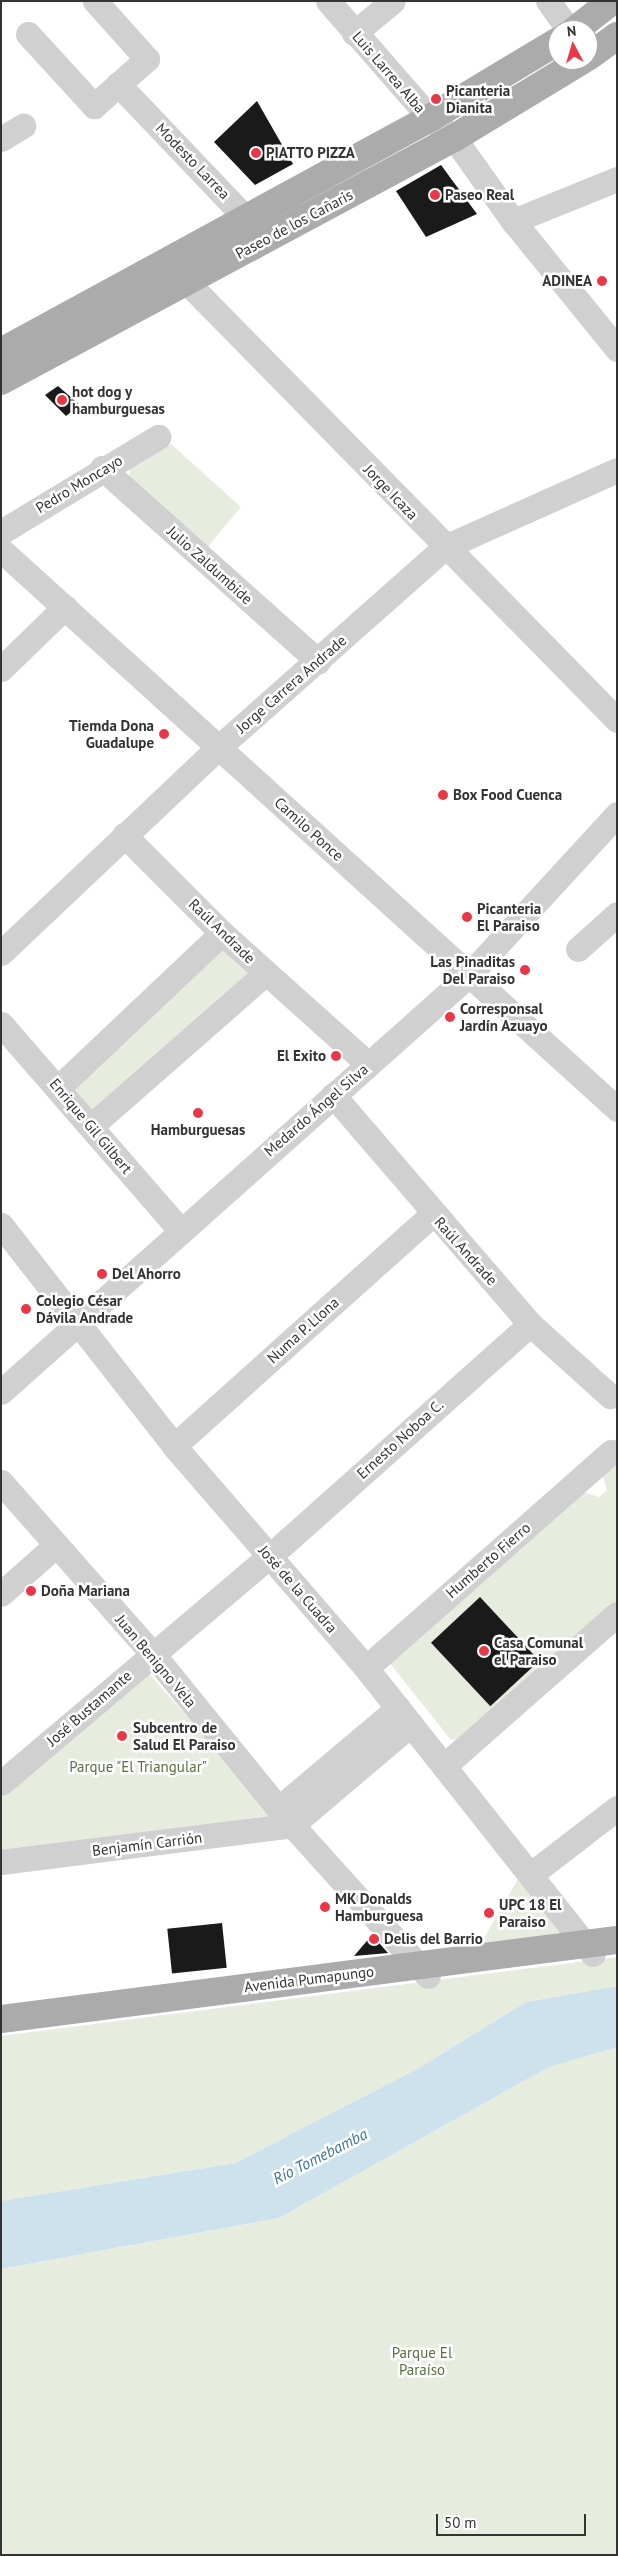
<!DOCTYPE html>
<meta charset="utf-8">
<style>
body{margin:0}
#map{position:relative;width:618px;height:2556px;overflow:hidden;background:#fff;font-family:"PT Sans",sans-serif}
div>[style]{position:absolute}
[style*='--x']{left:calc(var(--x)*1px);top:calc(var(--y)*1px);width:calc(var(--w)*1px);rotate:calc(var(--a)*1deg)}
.green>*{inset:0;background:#e6ecde}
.water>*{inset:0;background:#cee2ee}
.building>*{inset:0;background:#1a1a1a;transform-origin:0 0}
.minor>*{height:25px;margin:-12.5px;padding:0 12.5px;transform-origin:12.5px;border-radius:12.5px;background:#d0d0d0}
.major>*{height:28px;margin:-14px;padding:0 14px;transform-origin:14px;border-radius:14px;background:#ababab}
.dots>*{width:14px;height:14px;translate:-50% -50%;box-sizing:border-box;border:2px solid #fff;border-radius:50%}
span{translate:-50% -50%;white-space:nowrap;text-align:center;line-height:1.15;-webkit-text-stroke:5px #fff;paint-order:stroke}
.street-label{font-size:15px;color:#333}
.poi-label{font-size:15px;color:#333;font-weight:700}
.left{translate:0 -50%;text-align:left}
.right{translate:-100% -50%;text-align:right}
.park-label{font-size:15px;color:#56703e}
.water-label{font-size:16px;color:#3e7697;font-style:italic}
.frame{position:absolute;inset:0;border:2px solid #333;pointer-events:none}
.north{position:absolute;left:548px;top:20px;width:50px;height:50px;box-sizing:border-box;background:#fff;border:1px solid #adadad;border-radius:50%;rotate:354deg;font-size:14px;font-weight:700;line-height:20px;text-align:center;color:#333}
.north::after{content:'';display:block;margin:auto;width:18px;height:22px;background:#e83746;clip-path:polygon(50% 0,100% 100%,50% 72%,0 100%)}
.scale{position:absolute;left:436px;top:2514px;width:150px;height:22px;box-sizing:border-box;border:2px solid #333;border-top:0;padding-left:6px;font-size:15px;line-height:18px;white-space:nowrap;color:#333;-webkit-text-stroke:4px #fff;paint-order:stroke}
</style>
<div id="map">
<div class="green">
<i style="clip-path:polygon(171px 444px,241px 507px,206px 549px,129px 481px,130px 466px)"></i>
<i style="clip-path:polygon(220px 949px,230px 949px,248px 973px,91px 1110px,73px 1096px,73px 1082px)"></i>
<i style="clip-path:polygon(617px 1460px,617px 1602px,460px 1739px,451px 1740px,388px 1661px,583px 1492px,599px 1497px,607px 1490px,602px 1474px)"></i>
<i style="clip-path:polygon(146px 1670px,274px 1815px,1px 1854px,1px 1793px)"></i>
<i style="clip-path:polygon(523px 1870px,567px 1932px,480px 1945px)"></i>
<i style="clip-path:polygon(617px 1957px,617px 1986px,526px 2002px,417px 2069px,235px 2163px,1px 2201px,1px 2036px)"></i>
<i style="clip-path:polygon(606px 2047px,617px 2047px,617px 2555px,1px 2555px,1px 2269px,279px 2218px,549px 2067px)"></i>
</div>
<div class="water">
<i style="clip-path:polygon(617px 1986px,617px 2047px,549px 2067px,279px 2218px,1px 2269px,1px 2201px,235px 2163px,417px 2069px,526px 2002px)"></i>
</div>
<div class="building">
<i style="clip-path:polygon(257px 101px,293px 164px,255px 185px,214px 142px)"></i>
<i style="clip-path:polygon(441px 165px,477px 214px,426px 237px,396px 191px)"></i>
<i style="clip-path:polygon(58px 386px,80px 405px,66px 416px,45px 395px)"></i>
<i style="left:480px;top:1597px;width:87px;height:67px;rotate:47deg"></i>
<i style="left:222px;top:1923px;width:45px;height:55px;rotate:84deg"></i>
<i style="clip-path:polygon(372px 1935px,388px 1953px,354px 1956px)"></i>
</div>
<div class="minor">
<i style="--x:328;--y:1;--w:155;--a:48.9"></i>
<i style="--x:430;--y:118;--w:31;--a:40"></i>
<i style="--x:454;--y:138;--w:102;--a:54.6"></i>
<i style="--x:513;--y:221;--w:165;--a:50.9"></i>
<i style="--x:548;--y:1;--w:36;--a:54"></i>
<i style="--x:354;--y:33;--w:50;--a:-39.4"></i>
<i style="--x:28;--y:34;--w:98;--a:47.5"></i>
<i style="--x:94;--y:106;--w:71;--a:-41.6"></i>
<i style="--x:147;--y:59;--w:78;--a:-131.9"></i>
<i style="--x:118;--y:84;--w:206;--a:46.4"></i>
<i style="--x:1;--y:139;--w:26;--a:-31"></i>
<i style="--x:513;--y:221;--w:112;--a:-22"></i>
<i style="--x:172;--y:267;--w:635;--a:45.51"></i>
<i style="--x:102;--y:468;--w:290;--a:41.8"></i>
<i style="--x:1;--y:532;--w:184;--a:-31.2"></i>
<i style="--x:1;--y:550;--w:832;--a:42.22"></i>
<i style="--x:1;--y:669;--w:89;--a:-44.1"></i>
<i style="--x:124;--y:835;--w:139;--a:45"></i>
<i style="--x:222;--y:933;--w:196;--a:41.9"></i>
<i style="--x:578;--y:949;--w:52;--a:-41.9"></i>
<i style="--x:1;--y:953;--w:300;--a:-43.4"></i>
<i style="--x:219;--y:747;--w:302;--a:-41.5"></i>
<i style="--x:445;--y:547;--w:188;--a:-24.1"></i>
<i style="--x:1;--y:1024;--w:271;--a:49"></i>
<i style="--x:59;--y:1087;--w:224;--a:-43.4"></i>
<i style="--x:333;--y:1095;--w:302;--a:49.3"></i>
<i style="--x:530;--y:1324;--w:108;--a:42"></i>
<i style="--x:91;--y:1126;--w:232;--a:-41.2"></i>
<i style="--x:1;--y:1225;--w:281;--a:51.9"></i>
<i style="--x:174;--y:1446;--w:294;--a:49.1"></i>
<i style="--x:366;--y:1668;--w:365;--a:51.6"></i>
<i style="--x:1;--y:1392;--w:628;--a:-41.71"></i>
<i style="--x:470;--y:974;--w:217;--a:-47.4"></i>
<i style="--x:174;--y:1446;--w:348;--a:-41.9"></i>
<i style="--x:1;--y:1482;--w:228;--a:48.6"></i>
<i style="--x:152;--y:1653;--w:222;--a:50.9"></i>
<i style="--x:292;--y:1825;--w:203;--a:48"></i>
<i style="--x:1;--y:1594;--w:72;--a:-41.6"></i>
<i style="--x:366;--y:1668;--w:327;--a:-41.4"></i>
<i style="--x:444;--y:1766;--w:230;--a:-41.3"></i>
<i style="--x:1;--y:1783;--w:352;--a:-40.2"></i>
<i style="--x:270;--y:1556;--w:348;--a:-41.7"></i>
<i style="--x:278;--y:1809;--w:157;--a:-40.1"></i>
<i style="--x:1;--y:1862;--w:293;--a:-7.2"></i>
<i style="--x:292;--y:1825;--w:156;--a:-40.3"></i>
<i style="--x:530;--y:1875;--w:110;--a:-37.6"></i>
</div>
<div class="major">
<i style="--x:575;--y:30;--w:47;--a:-38.1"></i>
<i style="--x:588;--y:57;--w:36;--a:-36"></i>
<i style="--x:1;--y:352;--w:489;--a:-28.6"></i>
<i style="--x:430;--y:118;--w:149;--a:-31"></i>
<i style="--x:1;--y:381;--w:514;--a:-28.21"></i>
<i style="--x:454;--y:138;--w:151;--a:-31.2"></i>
<i style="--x:1;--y:2019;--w:621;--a:-7.31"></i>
</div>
<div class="dots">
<i style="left:436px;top:99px;background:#e83746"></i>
<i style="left:256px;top:153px;background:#e83746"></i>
<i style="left:435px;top:195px;background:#e83746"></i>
<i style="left:602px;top:281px;background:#e83746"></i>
<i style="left:62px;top:400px;background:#e83746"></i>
<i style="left:164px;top:734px;background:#e83746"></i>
<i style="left:443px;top:795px;background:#e83746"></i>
<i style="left:467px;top:917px;background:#e83746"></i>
<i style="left:525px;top:970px;background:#e83746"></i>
<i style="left:450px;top:1017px;background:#e83746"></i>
<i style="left:336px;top:1056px;background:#e83746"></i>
<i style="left:198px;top:1113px;background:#e83746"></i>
<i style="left:102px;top:1274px;background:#e83746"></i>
<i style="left:26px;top:1309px;background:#e83746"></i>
<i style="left:31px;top:1591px;background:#e83746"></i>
<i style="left:484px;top:1651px;background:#e83746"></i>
<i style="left:122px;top:1736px;background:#e83746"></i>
<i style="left:325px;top:1907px;background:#e83746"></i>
<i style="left:489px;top:1913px;background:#e83746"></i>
<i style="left:374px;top:1939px;background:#e83746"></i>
</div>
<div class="street-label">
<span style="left:389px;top:72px;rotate:49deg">Luis Larrea Alba</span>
<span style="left:193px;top:161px;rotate:46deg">Modesto Larrea</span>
<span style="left:294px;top:224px;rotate:-28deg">Paseo de los Cañaris</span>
<span style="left:79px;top:484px;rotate:-31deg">Pedro Moncayo</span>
<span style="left:391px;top:492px;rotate:46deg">Jorge Icaza</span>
<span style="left:210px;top:565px;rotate:42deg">Julio Zaldumbide</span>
<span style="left:291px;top:684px;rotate:-41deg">Jorge Carrera Andrade</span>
<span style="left:309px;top:829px;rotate:42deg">Camilo Ponce</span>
<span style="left:222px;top:931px;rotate:44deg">Raúl Andrade</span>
<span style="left:316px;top:1110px;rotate:-41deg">Medardo Ángel Silva</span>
<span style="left:91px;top:1126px;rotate:50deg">Enrique Gil Gilbert</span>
<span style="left:466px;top:1251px;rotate:48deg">Raúl Andrade</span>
<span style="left:303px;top:1330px;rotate:-42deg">Numa P. Llona</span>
<span style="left:400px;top:1439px;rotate:-42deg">Ernesto Noboa C.</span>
<span style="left:488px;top:1560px;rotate:-41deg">Humberto Fierro</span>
<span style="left:298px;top:1589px;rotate:49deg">José de la Cuadra</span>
<span style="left:156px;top:1661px;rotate:50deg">Juan Benigno Vela</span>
<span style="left:89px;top:1708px;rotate:-41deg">José Bustamante</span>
<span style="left:147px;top:1844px;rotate:-7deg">Benjamín Carrión</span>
<span style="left:309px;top:1979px;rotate:-7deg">Avenida Pumapungo</span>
</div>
<div class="poi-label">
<span class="left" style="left:446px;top:99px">Picanteria<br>Dianita</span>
<span class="left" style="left:266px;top:153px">PIATTO PIZZA</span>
<span class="left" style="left:445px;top:195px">Paseo Real</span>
<span class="right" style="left:592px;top:281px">ADINEA</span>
<span class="left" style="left:72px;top:400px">hot dog y<br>hamburguesas</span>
<span class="right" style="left:154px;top:734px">Tiemda Dona<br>Guadalupe</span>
<span class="left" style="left:453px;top:795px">Box Food Cuenca</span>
<span class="left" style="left:477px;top:917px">Picanteria<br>El Paraiso</span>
<span class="right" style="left:515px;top:970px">Las Pinaditas<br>Del Paraiso</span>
<span class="left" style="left:460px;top:1017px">Corresponsal<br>Jardín Azuayo</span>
<span class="right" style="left:326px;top:1056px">El Exito</span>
<span style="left:198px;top:1130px">Hamburguesas</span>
<span class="left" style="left:112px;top:1274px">Del Ahorro</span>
<span class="left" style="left:36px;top:1309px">Colegio César<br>Dávila Andrade</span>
<span class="left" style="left:41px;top:1591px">Doña Mariana</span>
<span class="left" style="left:494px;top:1651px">Casa Comunal<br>el Paraiso</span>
<span class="left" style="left:133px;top:1736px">Subcentro de<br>Salud El Paraiso</span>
<span class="left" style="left:335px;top:1907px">MK Donalds<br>Hamburguesa</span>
<span class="left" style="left:499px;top:1913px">UPC 18 El<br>Paraiso</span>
<span class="left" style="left:384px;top:1939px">Delis del Barrio</span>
</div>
<div class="park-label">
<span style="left:138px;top:1767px">Parque "El Triangular"</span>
<span style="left:422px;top:2361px">Parque El<br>Paraíso</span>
</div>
<div class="water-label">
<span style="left:320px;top:2156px;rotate:-27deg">Río Tomebamba</span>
</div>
<div class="frame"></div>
<div class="north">N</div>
<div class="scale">50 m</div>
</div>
